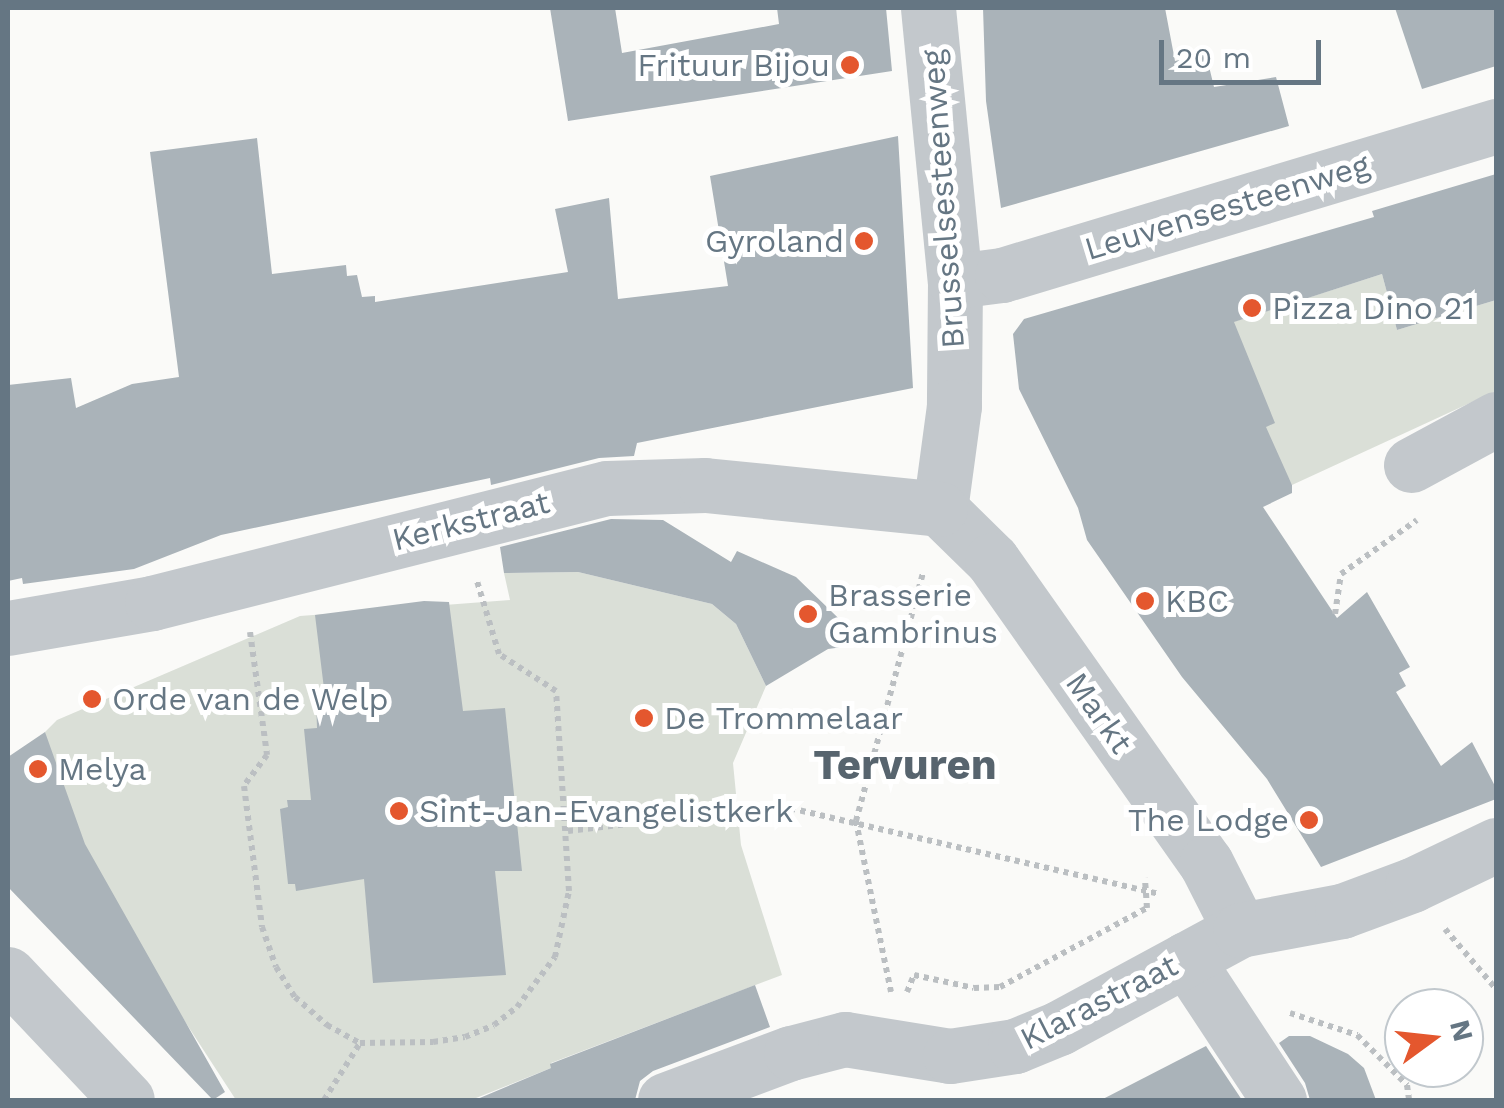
<!DOCTYPE html>
<style>
body{margin:0}
#map{position:relative;width:1504px;height:1108px;overflow:hidden;background:#fafaf8;font-family:"Work Sans",sans-serif}
div>[style]{position:absolute}
[style*='--x']{left:calc(var(--x)*1px);top:calc(var(--y)*1px);width:calc(var(--w)*1px);rotate:calc(var(--a)*1deg)}
.green>*{inset:0;background:#dadfd7}
.building>*{inset:0;background:#aab3b9}
.path>*{height:6px;margin-top:-3px;transform-origin:0;background:repeating-linear-gradient(90deg,#bbbfc2 0 5px,transparent 0 10px)}
.minor>*{height:55px;margin:-27.5px;padding:0 27.5px;transform-origin:27.5px;border-radius:27.5px;background:#c3c8cc}
.dots>*{width:28px;height:28px;translate:-50% -50%;box-sizing:border-box;border:5px solid #fff;border-radius:50%}
span{translate:-50% -50%;white-space:nowrap;text-align:center;line-height:1.15;-webkit-text-stroke:10px #fff;paint-order:stroke}
.poi-label{font-size:32px;color:#657683}
.right{translate:-100% -50%;text-align:right}
.left{translate:0 -50%;text-align:left}
.street-label{font-size:32px;color:#657683}
.district-label{font-size:42px;color:#57646e;font-weight:700}
.frame{position:absolute;inset:0;border:10px solid #657683;pointer-events:none}
.north{position:absolute;left:1384px;top:988px;width:100px;height:100px;box-sizing:border-box;background:#fff;border:2px solid #c1c8cd;border-radius:50%;rotate:75deg;font-size:28px;font-weight:700;line-height:40px;text-align:center;color:#657683}
.north::after{content:'';display:block;margin:auto;width:35px;height:45px;background:#e4572e;clip-path:polygon(50% 0,100% 100%,50% 72%,0 100%)}
.scale{position:absolute;left:1159px;top:40px;width:162px;height:45px;box-sizing:border-box;border:5px solid #657683;border-top:0;padding-left:12px;font-size:30px;line-height:35px;white-space:nowrap;color:#657683;-webkit-text-stroke:8px #fff;paint-order:stroke}
</style>
<div id="map">
<div class="green">
<i style="clip-path:polygon(1382px 274px,1397px 330px,1496px 300px,1496px 391px,1292px 485px,1211px 329px)"></i>
<i style="clip-path:polygon(578px 572px,712px 604px,736px 624px,766px 686px,733px 763px,741px 845px,782px 975px,551px 1063px,551px 1068px,471px 1100px,236px 1100px,52px 817px,45px 732px,57px 720px,300px 616px,510px 600px,504px 573px)"></i>
</div>
<div class="building">
<i style="clip-path:polygon(550px 8px,615px 8px,622px 53px,779px 24px,777px 8px,886px 8px,892px 71px,568px 121px)"></i>
<i style="clip-path:polygon(983px 8px,1165px 8px,1175px 61px,1206px 54px,1214px 87px,1276px 77px,1289px 126px,1001px 208px,986px 101px)"></i>
<i style="clip-path:polygon(1395px 8px,1496px 8px,1496px 66px,1422px 89px)"></i>
<i style="clip-path:polygon(898px 136px,913px 388px,637px 443px,634px 456px,599px 458px,491px 485px,490px 478px,221px 535px,134px 569px,23px 584px,22px 578px,8px 581px,8px 385px,71px 378px,76px 408px,132px 384px,179px 377px,150px 152px,257px 138px,272px 274px,346px 265px,347px 276px,357px 275px,362px 297px,375px 296px,375px 302px,568px 272px,555px 209px,609px 198px,618px 299px,728px 286px,710px 176px)"></i>
<i style="clip-path:polygon(1496px 174px,1496px 300px,1397px 330px,1382px 274px,1234px 322px,1275px 423px,1266px 427px,1292px 485px,1292px 493px,1263px 507px,1337px 618px,1367px 592px,1410px 667px,1399px 673px,1406px 686px,1396px 692px,1441px 766px,1472px 742px,1496px 788px,1496px 799px,1321px 867px,1267px 779px,1182px 677px,1087px 540px,1078px 508px,1019px 389px,1013px 334px,1024px 319px,1374px 217px,1372px 211px)"></i>
<i style="clip-path:polygon(611px 519px,663px 520px,731px 562px,737px 551px,796px 577px,865px 644px,828px 649px,766px 686px,736px 624px,712px 604px,578px 572px,504px 573px,500px 547px)"></i>
<i style="clip-path:polygon(424px 601px,449px 602px,463px 711px,505px 708px,522px 871px,495px 871px,506px 975px,373px 983px,364px 879px,296px 891px,295px 884px,288px 884px,280px 809px,288px 807px,287px 800px,311px 800px,304px 729px,317px 728px,316px 698px,325px 697px,315px 615px)"></i>
<i style="clip-path:polygon(45px 732px,85px 844px,225px 1092px,213px 1100px,8px 887px,8px 757px)"></i>
<i style="clip-path:polygon(755px 985px,770px 1027px,653px 1071px,640px 1081px,635px 1100px,475px 1100px,551px 1068px,550px 1064px)"></i>
<i style="clip-path:polygon(1289px 1036px,1310px 1036px,1348px 1054px,1364px 1068px,1376px 1100px,1310px 1100px,1305px 1083px,1279px 1043px)"></i>
<i style="clip-path:polygon(1206px 1046px,1242px 1100px,1101px 1100px)"></i>
</div>
<div class="path">
<i style="--x:1335;--y:614;--w:40;--a:-81.5"></i>
<i style="--x:1341;--y:574;--w:93;--a:-35.4"></i>
<i style="--x:250;--y:632;--w:124;--a:82.1"></i>
<i style="--x:267;--y:755;--w:39;--a:127"></i>
<i style="--x:244;--y:786;--w:142;--a:82.7"></i>
<i style="--x:262;--y:927;--w:42;--a:70.7"></i>
<i style="--x:276;--y:967;--w:36;--a:58"></i>
<i style="--x:295;--y:997;--w:43;--a:41.2"></i>
<i style="--x:327;--y:1025;--w:38;--a:29"></i>
<i style="--x:360;--y:1043;--w:73;--a:-0.8"></i>
<i style="--x:433;--y:1042;--w:32;--a:-9"></i>
<i style="--x:465;--y:1037;--w:31;--a:-22"></i>
<i style="--x:494;--y:1025;--w:29;--a:-38"></i>
<i style="--x:517;--y:1007;--w:63;--a:-52.8"></i>
<i style="--x:555;--y:957;--w:67;--a:-78"></i>
<i style="--x:569;--y:891;--w:200;--a:-93.7"></i>
<i style="--x:556;--y:691;--w:68;--a:-147"></i>
<i style="--x:499;--y:654;--w:79;--a:-106.8"></i>
<i style="--x:568;--y:831;--w:214;--a:-6.7"></i>
<i style="--x:781;--y:806;--w:389;--a:13.1"></i>
<i style="--x:1445;--y:929;--w:79;--a:49.6"></i>
<i style="--x:891;--y:992;--w:175;--a:-101.6"></i>
<i style="--x:856;--y:821;--w:258;--a:-74.9"></i>
<i style="--x:907;--y:992;--w:18;--a:-68"></i>
<i style="--x:914;--y:975;--w:61;--a:12.2"></i>
<i style="--x:974;--y:988;--w:26;--a:-2"></i>
<i style="--x:1000;--y:987;--w:167;--a:-28.3"></i>
<i style="--x:1147;--y:908;--w:30;--a:-94"></i>
<i style="--x:1290;--y:1013;--w:71;--a:18.2"></i>
<i style="--x:1357;--y:1035;--w:71;--a:45"></i>
<i style="--x:1407;--y:1085;--w:15;--a:82"></i>
<i style="--x:324;--y:1100;--w:67;--a:-57.7"></i>
</div>
<div class="minor">
<i style="--x:928;--y:8;--w:274;--a:84.4"></i>
<i style="--x:955;--y:281;--w:125;--a:90.5"></i>
<i style="--x:954;--y:406;--w:104;--a:97.7"></i>
<i style="--x:955;--y:281;--w:47;--a:-7.3"></i>
<i style="--x:1002;--y:275;--w:516;--a:-16.78"></i>
<i style="--x:1411;--y:465;--w:97;--a:-28.4"></i>
<i style="--x:940;--y:509;--w:73;--a:44.4"></i>
<i style="--x:992;--y:560;--w:371;--a:54.8"></i>
<i style="--x:1206;--y:863;--w:75;--a:63.1"></i>
<i style="--x:8;--y:628;--w:146;--a:-9.8"></i>
<i style="--x:152;--y:603;--w:469;--a:-14.2"></i>
<i style="--x:607;--y:488;--w:98;--a:-1.8"></i>
<i style="--x:705;--y:485;--w:236;--a:5.8"></i>
<i style="--x:1186;--y:959;--w:169;--a:56.6"></i>
<i style="--x:8;--y:974;--w:173;--a:46.6"></i>
<i style="--x:665;--y:1100;--w:134;--a:-20.5"></i>
<i style="--x:791;--y:1053;--w:56;--a:-14.5"></i>
<i style="--x:845;--y:1039;--w:106;--a:9.2"></i>
<i style="--x:950;--y:1056;--w:66;--a:-8.7"></i>
<i style="--x:1015;--y:1046;--w:48;--a:-22.2"></i>
<i style="--x:1059;--y:1028;--w:206;--a:-28.4"></i>
<i style="--x:1240;--y:930;--w:104;--a:-10.6"></i>
<i style="--x:1342;--y:911;--w:75;--a:-20.4"></i>
<i style="--x:1412;--y:885;--w:93;--a:-25.5"></i>
</div>
<div class="dots">
<i style="left:850px;top:65px;background:#e4572e"></i>
<i style="left:864px;top:241px;background:#e4572e"></i>
<i style="left:1252px;top:308px;background:#e4572e"></i>
<i style="left:1145px;top:601px;background:#e4572e"></i>
<i style="left:808px;top:614px;background:#e4572e"></i>
<i style="left:92px;top:699px;background:#e4572e"></i>
<i style="left:644px;top:718px;background:#e4572e"></i>
<i style="left:38px;top:769px;background:#e4572e"></i>
<i style="left:399px;top:811px;background:#e4572e"></i>
<i style="left:1309px;top:820px;background:#e4572e"></i>
</div>
<div class="poi-label">
<span class="right" style="left:830px;top:65px">Frituur Bijou</span>
<span class="right" style="left:844px;top:241px">Gyroland</span>
<span class="left" style="left:1272px;top:308px">Pizza Dino 21</span>
<span class="left" style="left:828px;top:614px">Brasserie<br>Gambrinus</span>
<span class="left" style="left:1165px;top:601px">KBC</span>
<span class="left" style="left:112px;top:699px">Orde van de Welp</span>
<span class="left" style="left:664px;top:718px">De Trommelaar</span>
<span class="left" style="left:58px;top:769px">Melya</span>
<span class="left" style="left:419px;top:811px">Sint-Jan-Evangelistkerk</span>
<span class="right" style="left:1289px;top:820px">The Lodge</span>
</div>
<div class="street-label">
<span style="left:943px;top:199px;rotate:-94deg">Brusselsesteenweg</span>
<span style="left:1227px;top:207px;rotate:-17deg">Leuvensesteenweg</span>
<span style="left:471px;top:521px;rotate:-14deg">Kerkstraat</span>
<span style="left:1099px;top:713px;rotate:55deg">Markt</span>
<span style="left:1099px;top:1002px;rotate:-27deg">Klarastraat</span>
</div>
<div class="district-label">
<span style="left:905px;top:765px">Tervuren</span>
</div>
<div class="frame"></div>
<div class="north">N</div>
<div class="scale">20 m</div>
</div>
